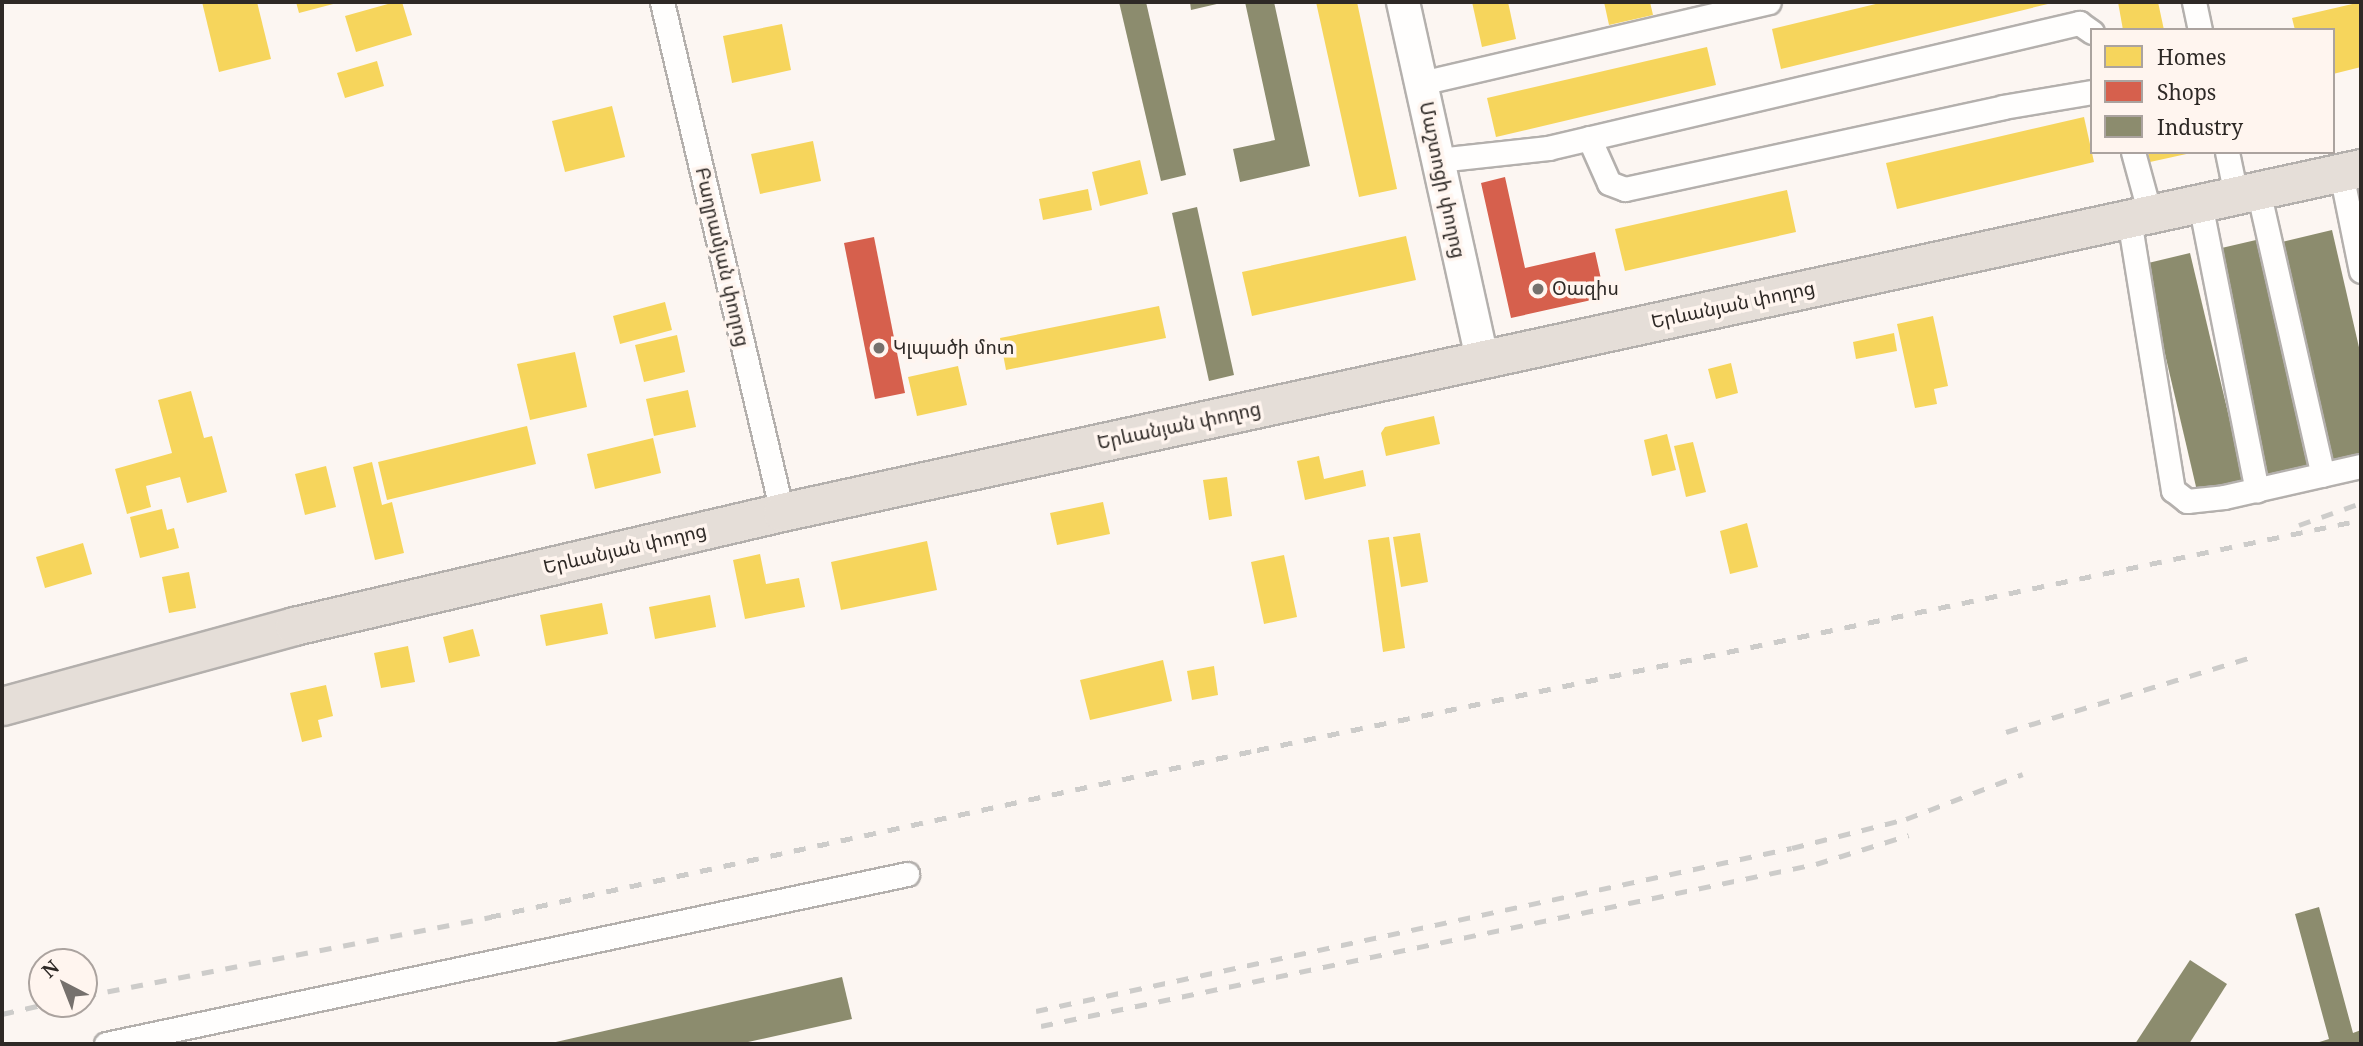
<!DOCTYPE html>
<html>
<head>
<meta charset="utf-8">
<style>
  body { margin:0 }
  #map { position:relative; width:2363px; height:1046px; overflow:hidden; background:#fcf6f2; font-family:"Noto Serif","Noto Sans Armenian",serif }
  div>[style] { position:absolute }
  .homes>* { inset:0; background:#f6d55c }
  .shops>* { inset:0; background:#d6604d }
  .industry>* { inset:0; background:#8c8c6e }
  .roads { filter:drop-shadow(2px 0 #b4b0ad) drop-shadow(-2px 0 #b4b0ad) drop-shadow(0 2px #b4b0ad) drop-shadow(0 -2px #b4b0ad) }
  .minor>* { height:23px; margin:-11.5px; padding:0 11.5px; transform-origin:11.5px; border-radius:11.5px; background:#fffefd }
  .secondary>* { height:32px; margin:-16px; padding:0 16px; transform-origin:16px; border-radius:16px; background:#fffefd }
  .trunk>* { height:37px; margin:-18.5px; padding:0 18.5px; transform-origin:18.5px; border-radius:18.5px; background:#e5ded8 }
  .rail>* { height:5px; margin-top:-2.5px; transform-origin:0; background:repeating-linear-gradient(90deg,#cdccca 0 12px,transparent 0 24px) }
  .dots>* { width:19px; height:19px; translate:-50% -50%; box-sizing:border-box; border:4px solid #fff5ef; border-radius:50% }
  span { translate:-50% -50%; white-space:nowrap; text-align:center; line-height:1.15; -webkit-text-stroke:7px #fff5ef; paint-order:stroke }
  .street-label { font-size:19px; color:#2e2926 }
  .poi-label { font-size:19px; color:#2e2926 }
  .left { translate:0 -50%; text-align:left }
  .frame { position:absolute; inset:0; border:4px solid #2e2926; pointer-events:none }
  .legend { position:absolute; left:2090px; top:28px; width:245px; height:126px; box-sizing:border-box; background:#fff5ef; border:2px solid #aba39f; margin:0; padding:9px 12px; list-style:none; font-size:21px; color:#2e2926 }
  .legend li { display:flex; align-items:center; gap:14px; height:35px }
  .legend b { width:35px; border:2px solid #aba39f }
  .north { position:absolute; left:28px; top:948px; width:70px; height:70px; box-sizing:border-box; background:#fff5ef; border:2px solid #aba39f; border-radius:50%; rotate:318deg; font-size:19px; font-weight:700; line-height:28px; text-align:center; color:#2e2926 }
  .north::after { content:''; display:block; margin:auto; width:24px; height:32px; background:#76716d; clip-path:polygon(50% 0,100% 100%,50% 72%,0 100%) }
</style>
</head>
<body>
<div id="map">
  <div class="homes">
    <i style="clip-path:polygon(202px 2px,257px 2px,271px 59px,219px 72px)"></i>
    <i style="clip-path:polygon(296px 2px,337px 2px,337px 3px,299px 13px)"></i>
    <i style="clip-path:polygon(395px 2px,402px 2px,412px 35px,356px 52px,345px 16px)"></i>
    <i style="clip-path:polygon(1316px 2px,1357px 2px,1397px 189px,1359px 197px)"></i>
    <i style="clip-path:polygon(1472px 2px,1508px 2px,1516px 39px,1482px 47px)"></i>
    <i style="clip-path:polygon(1604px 2px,1650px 2px,1653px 15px,1609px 25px)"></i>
    <i style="clip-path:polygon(1884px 2px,2051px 2px,2052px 3px,1781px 69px,1772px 29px)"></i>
    <i style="clip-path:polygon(2118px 2px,2158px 2px,2164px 30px,2123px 30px)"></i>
    <i style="clip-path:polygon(2361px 2px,2361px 67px,2333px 74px,2333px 30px,2295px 30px,2292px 18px)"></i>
    <i style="clip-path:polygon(782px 24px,791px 70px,732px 83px,723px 36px)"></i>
    <i style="clip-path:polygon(1707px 47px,1716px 85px,1496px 137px,1487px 98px)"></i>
    <i style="clip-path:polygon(377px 61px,384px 86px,345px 98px,337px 73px)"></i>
    <i style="clip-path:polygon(612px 106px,625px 157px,565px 172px,552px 121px)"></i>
    <i style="clip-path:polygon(2084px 117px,2094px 162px,1897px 209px,1886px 163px)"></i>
    <i style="clip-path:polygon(813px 141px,821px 181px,760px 194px,751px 154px)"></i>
    <i style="clip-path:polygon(2148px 152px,2191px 152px,2191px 153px,2150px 162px)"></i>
    <i style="clip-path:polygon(1140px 160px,1148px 194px,1100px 206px,1092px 172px)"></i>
    <i style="clip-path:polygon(1088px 189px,1092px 210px,1043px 220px,1039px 199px)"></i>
    <i style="clip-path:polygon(1787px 190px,1796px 232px,1625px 271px,1615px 229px)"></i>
    <i style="clip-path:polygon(1406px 236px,1416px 280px,1252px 316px,1242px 272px)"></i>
    <i style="clip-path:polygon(665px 302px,672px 330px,620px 344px,613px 316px)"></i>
    <i style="clip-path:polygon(1159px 306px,1166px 338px,1006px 370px,1000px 338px)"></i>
    <i style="clip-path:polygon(1933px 316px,1948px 386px,1934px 389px,1937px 404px,1915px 408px,1897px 324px)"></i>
    <i style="clip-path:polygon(1894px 333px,1897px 351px,1856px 359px,1853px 342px)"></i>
    <i style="clip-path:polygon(677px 335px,685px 372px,644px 382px,635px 345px)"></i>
    <i style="clip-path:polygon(575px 352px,587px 407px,530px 420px,517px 364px)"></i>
    <i style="clip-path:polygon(1731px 363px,1738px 393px,1716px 399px,1708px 369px)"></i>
    <i style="clip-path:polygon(958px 366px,967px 405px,917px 416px,908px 377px)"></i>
    <i style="clip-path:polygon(688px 390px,696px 427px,654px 436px,646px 399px)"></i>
    <i style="clip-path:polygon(191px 391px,204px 438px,212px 436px,227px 492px,187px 503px,180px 477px,146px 486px,151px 507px,127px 514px,115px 469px,172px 453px,158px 400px)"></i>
    <i style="clip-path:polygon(1434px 416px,1440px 444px,1386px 456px,1381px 433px,1385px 427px)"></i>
    <i style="clip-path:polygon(527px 426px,536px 464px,387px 500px,378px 462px)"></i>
    <i style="clip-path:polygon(1667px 434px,1676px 470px,1652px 476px,1644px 440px)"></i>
    <i style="clip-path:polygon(653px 438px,661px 473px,595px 489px,587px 454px)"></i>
    <i style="clip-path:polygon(1693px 442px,1706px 492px,1686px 497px,1674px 446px)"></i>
    <i style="clip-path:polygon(1319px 456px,1324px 479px,1363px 470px,1366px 486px,1305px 500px,1297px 461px)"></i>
    <i style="clip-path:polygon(372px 462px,382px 505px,392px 502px,404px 553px,375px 560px,353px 467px)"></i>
    <i style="clip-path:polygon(326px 466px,336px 507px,305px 515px,295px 474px)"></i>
    <i style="clip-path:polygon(1227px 477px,1232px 516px,1209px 520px,1203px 480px)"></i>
    <i style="clip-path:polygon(1103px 502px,1110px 534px,1057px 545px,1050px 513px)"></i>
    <i style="clip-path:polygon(162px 509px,167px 530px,174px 528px,179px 548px,140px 558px,130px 517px)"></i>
    <i style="clip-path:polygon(1747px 523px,1758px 567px,1730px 574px,1720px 531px)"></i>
    <i style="clip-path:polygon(1420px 533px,1428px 582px,1401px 587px,1393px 537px)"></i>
    <i style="clip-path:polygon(1389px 537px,1405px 648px,1383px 652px,1368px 540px)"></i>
    <i style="clip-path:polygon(927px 541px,937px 590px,841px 610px,831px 562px)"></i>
    <i style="clip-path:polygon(83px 543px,92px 574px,45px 588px,36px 557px)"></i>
    <i style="clip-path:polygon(760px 554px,766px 584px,799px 578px,805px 607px,745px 619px,733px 560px)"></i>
    <i style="clip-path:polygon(1284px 555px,1297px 617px,1264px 624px,1251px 562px)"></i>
    <i style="clip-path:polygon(189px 572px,196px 608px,169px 613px,162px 577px)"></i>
    <i style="clip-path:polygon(710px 595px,716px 627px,655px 639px,649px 607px)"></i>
    <i style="clip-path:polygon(602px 603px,608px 634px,546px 646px,540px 615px)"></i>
    <i style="clip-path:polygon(473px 629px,480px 656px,449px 663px,443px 637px)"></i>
    <i style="clip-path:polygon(408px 646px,415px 682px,381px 688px,374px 653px)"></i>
    <i style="clip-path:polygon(1163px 660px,1172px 701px,1090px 720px,1080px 680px)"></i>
    <i style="clip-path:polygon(1214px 666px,1218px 695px,1192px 700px,1187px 671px)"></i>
    <i style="clip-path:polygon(326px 685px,333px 716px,318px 720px,322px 737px,302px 742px,290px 693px)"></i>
  </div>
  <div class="shops">
    <i style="clip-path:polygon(1505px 177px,1525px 268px,1595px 252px,1605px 297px,1511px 318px,1481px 183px)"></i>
    <i style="clip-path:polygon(874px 237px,905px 393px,875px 399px,844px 243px)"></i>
  </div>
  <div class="industry">
    <i style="clip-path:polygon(1119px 2px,1146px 2px,1186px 175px,1161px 181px)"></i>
    <i style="clip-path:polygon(1190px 2px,1221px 2px,1221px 3px,1191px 10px)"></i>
    <i style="clip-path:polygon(1245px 2px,1274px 2px,1310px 166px,1240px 182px,1233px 149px,1275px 140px)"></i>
    <i style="clip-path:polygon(1197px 207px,1234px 375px,1209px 381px,1172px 213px)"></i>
    <i style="clip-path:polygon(2332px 230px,2361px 356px,2361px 456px,2330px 463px,2278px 243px)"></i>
    <i style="clip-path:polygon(2256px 240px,2310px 467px,2267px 478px,2213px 250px)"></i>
    <i style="clip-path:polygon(2190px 253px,2244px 480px,2197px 491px,2144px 264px)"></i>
    <i style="clip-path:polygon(2319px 907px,2353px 1033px,2361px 1030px,2361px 1044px,2313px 1044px,2329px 1039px,2295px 914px)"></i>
    <i style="clip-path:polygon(2190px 960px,2227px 984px,2189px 1044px,2135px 1044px)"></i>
    <i style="clip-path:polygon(842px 977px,852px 1019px,739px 1044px,547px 1044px)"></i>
  </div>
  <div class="roads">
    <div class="minor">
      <i style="left:662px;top:2px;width:524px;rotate:76.76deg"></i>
      <i style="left:2194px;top:2px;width:29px;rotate:78deg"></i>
      <i style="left:1421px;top:83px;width:357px;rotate:-13.1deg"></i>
      <i style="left:1589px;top:138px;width:49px;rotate:66deg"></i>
      <i style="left:1609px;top:183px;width:17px;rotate:21deg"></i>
      <i style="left:1625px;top:189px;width:387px;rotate:-12.2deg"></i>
      <i style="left:2003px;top:107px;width:90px;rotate:-9.6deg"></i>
      <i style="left:2133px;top:152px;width:64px;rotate:74.7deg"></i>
      <i style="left:2227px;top:152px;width:44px;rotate:78.2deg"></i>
      <i style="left:1438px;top:160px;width:111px;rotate:-6.2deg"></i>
      <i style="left:1548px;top:148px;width:546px;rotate:-13.25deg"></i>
      <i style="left:2079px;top:23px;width:16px;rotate:35deg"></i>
      <i style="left:2341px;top:173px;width:100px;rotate:78.5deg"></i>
      <i style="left:2258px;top:190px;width:292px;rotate:77.2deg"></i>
      <i style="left:2200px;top:203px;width:293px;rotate:78.8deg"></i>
      <i style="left:2129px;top:219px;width:275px;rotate:80.8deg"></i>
      <i style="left:2173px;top:490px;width:18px;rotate:38deg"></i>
      <i style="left:2187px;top:501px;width:37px;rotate:-6deg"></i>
      <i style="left:2224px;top:497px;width:140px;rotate:-12.8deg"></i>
      <i style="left:106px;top:1044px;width:819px;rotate:-11.98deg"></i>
    </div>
    <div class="secondary">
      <i style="left:1403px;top:2px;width:366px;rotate:77.5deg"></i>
    </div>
    <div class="trunk">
      <i style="left:2px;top:706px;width:303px;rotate:-15.3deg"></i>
      <i style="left:294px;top:626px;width:501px;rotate:-13.15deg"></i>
      <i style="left:782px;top:512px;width:1616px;rotate:-12.29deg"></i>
    </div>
  </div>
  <div class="rail">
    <i style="left:2299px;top:525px;width:66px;rotate:-19.5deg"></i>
    <i style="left:2006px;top:732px;width:259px;rotate:-17deg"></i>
    <i style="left:84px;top:996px;width:413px;rotate:-11deg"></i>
    <i style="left:489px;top:917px;width:786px;rotate:-12.27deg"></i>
    <i style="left:1257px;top:750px;width:1128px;rotate:-11.77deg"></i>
    <i style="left:1036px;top:1011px;width:773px;rotate:-12.17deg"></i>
    <i style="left:1792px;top:848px;width:118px;rotate:-14.3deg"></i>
    <i style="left:1906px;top:819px;width:125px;rotate:-21deg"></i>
    <i style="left:2px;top:1014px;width:45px;rotate:-12.8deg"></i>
    <i style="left:1041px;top:1026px;width:792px;rotate:-11.81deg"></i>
    <i style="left:1816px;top:864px;width:97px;rotate:-17.3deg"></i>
  </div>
  <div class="dots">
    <i style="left:1538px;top:289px;background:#76716d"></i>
    <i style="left:879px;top:348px;background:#76716d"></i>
  </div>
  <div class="street-label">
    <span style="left:1442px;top:180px;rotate:78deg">Մաշտոցի փողոց</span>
    <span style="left:722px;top:257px;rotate:77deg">Բաղրամյան փողոց</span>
    <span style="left:1733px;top:305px;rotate:-12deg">Երևանյան փողոց</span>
    <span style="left:1179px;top:426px;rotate:-12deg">Երևանյան փողոց</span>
    <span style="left:625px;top:549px;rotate:-13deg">Երևանյան փողոց</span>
  </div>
  <div class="poi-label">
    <span class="left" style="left:1552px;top:289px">Օազիս</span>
    <span class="left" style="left:893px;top:348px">Կլպածի մոտ</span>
  </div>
  <div class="frame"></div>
  <ul class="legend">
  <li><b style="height:19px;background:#f6d55c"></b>Homes</li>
  <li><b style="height:19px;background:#d6604d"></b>Shops</li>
  <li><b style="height:19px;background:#8c8c6e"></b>Industry</li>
  </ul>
  <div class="north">N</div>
</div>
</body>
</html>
